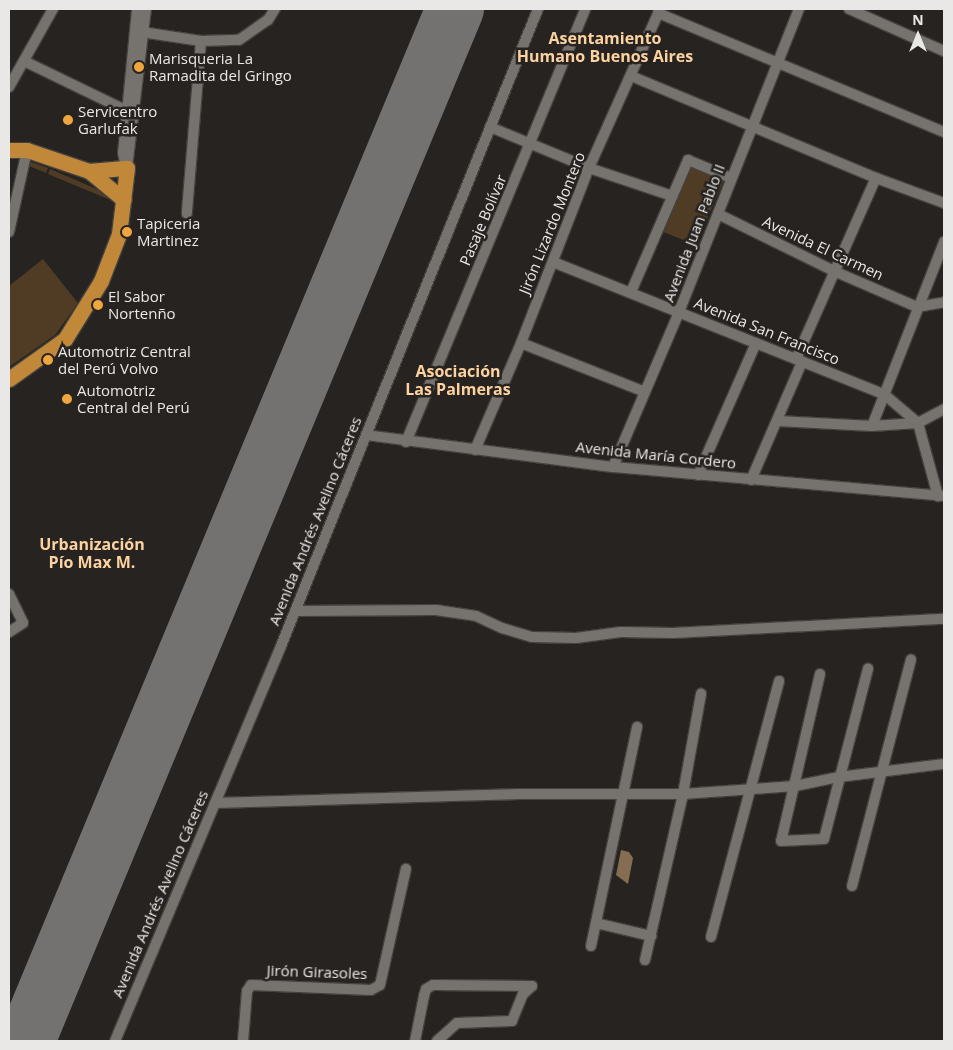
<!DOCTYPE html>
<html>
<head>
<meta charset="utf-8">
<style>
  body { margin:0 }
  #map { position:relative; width:953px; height:1050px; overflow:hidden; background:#262321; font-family:"Open Sans",sans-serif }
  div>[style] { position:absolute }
  .green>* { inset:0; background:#503c25 }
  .water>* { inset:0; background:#856d51 }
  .runway>* { height:58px; margin:-29px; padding:0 29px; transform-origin:29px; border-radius:29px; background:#747270 }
  .roads { filter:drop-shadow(1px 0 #44423f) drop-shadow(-1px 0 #44423f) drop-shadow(0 1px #44423f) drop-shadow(0 -1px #44423f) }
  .minor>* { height:10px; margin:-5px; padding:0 5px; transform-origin:5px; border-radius:5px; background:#76736f }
  .highway>* { height:15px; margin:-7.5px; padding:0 7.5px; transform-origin:7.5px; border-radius:7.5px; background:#c1883a }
  .dots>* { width:14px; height:14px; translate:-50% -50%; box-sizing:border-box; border:2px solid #262321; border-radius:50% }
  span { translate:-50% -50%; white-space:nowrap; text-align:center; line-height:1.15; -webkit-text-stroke:5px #262321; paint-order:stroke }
  .poi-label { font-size:15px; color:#eae8e6 }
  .left { translate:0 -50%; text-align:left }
  .street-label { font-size:15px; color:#eae8e6 }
  .neighbourhood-label { font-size:16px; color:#fcd2a0; font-weight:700 }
  .frame { position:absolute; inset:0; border:10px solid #eae8e6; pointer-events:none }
  .north { position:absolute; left:893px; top:10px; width:50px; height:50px; -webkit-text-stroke:4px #262321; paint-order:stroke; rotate:0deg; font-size:14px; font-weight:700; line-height:20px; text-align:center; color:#eae8e6 }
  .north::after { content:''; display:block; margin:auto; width:18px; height:22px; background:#eae8e6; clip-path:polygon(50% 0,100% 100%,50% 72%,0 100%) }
</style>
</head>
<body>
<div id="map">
  <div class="green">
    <i style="clip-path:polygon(31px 162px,48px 168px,46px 173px,29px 166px)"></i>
    <i style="clip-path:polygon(690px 165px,724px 180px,696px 245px,661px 231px)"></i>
    <i style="clip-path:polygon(50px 169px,106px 193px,113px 197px,108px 199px,48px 174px)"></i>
    <i style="clip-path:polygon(43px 259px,78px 303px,55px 335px,9px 367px,9px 286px)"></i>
  </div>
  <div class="water">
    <i style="clip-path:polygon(621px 850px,629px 852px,633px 858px,628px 884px,616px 875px)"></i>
  </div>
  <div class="runway">
    <i style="left:26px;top:1041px;width:1118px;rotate:-67.43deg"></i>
  </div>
  <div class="roads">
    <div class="minor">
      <i style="left:849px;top:9px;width:104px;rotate:23.9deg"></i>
      <i style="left:658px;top:13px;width:310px;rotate:22.6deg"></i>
      <i style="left:135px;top:31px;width:67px;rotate:8.6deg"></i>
      <i style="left:201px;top:41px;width:173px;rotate:94.7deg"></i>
      <i style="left:201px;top:41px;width:38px;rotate:-2deg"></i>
      <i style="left:239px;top:40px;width:35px;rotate:-35deg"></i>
      <i style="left:268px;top:20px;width:13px;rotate:-58deg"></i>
      <i style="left:24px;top:61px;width:114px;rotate:25.9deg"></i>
      <i style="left:631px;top:76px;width:265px;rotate:22.6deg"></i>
      <i style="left:876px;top:178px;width:72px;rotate:20.2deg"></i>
      <i style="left:9px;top:87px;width:90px;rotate:-60.6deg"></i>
      <i style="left:490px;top:127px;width:107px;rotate:22.5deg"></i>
      <i style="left:589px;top:168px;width:88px;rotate:18.6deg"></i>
      <i style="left:126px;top:167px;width:14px;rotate:-102deg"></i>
      <i style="left:123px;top:153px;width:145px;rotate:-84.4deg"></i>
      <i style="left:127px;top:168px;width:160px;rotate:-83.2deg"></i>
      <i style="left:718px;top:214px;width:131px;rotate:26.2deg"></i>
      <i style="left:836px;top:272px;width:88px;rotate:23.4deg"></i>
      <i style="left:917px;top:307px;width:27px;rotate:-10deg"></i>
      <i style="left:9px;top:232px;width:84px;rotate:-77.6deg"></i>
      <i style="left:553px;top:262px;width:358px;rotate:21.8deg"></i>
      <i style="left:885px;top:395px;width:43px;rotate:40.3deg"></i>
      <i style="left:918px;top:423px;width:76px;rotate:74.7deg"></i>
      <i style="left:631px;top:292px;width:144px;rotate:-66.6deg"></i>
      <i style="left:688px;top:160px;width:47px;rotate:22.7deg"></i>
      <i style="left:521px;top:343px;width:133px;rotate:21.6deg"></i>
      <i style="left:796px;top:359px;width:198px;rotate:-66.2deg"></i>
      <i style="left:778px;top:421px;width:94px;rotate:3deg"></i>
      <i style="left:872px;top:426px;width:46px;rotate:-3.7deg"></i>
      <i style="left:918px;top:423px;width:30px;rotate:-28deg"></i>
      <i style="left:872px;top:426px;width:198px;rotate:-68.6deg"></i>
      <i style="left:366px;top:435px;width:249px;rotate:7.4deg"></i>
      <i style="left:613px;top:467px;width:332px;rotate:5deg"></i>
      <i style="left:406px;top:442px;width:469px;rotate:-67.5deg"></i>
      <i style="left:475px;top:450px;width:116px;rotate:-66.7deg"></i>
      <i style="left:521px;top:343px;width:188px;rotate:-68.8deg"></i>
      <i style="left:589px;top:168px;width:174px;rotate:-65.9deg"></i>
      <i style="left:613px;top:467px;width:168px;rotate:-66.9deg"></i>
      <i style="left:679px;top:312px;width:326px;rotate:-68.4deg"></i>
      <i style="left:698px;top:475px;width:144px;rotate:-66.3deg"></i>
      <i style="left:751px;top:480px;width:129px;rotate:-66.6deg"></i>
      <i style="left:9px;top:594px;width:32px;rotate:64deg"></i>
      <i style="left:23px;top:623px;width:17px;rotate:147deg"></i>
      <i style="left:295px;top:611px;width:141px;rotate:-0.4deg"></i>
      <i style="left:436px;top:610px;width:40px;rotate:8.5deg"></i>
      <i style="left:476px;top:616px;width:29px;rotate:25deg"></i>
      <i style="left:502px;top:628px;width:31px;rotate:17deg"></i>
      <i style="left:532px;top:637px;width:44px;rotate:1.3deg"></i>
      <i style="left:576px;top:638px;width:45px;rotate:-7.6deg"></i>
      <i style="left:621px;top:632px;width:52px;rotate:1.1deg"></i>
      <i style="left:673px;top:633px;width:271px;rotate:-3deg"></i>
      <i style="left:820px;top:674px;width:171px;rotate:103.1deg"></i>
      <i style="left:781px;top:841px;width:43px;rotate:-2.7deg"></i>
      <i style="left:824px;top:839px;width:176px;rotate:-75.5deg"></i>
      <i style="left:215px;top:803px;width:305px;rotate:-1.7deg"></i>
      <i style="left:520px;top:794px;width:163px"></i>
      <i style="left:683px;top:794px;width:112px;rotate:-4.1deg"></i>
      <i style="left:795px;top:786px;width:45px;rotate:-11.6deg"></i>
      <i style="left:839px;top:777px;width:106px;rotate:-7.1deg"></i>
      <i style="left:852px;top:886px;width:234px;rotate:-75.4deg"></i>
      <i style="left:596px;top:923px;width:57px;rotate:13.3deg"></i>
      <i style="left:711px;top:937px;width:265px;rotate:-75.1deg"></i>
      <i style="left:591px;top:946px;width:224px;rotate:-78.1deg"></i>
      <i style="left:645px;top:960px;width:170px;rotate:-77.1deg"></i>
      <i style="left:683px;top:794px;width:102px;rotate:-79.8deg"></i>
      <i style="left:115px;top:1041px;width:428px;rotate:-67.2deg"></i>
      <i style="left:281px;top:646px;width:687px;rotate:-68.03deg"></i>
      <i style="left:243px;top:1041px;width:50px;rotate:-85.4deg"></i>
      <i style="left:247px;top:991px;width:7px;rotate:-56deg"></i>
      <i style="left:251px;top:985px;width:120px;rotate:2.4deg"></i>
      <i style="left:371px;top:990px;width:10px;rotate:-29deg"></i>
      <i style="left:380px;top:985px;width:119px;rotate:-77.4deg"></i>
      <i style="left:415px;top:1041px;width:46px;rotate:-78.7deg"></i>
      <i style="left:424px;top:996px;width:7px;rotate:-74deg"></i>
      <i style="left:426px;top:989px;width:8px;rotate:-30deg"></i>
      <i style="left:433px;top:985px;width:99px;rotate:0.6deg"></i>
      <i style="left:437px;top:1041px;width:27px;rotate:-42deg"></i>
      <i style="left:457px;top:1023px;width:55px;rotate:-2.1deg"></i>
      <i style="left:512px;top:1021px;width:29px;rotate:-68deg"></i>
      <i style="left:523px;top:994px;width:12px;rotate:-42deg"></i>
    </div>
    <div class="highway">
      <i style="left:9px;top:150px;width:18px"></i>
      <i style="left:27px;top:150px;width:65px;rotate:18.7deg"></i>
      <i style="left:89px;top:171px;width:38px;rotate:-5deg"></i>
      <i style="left:127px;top:168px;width:66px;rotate:96.9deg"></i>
      <i style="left:119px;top:234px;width:50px;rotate:111deg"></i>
      <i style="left:101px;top:281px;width:68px;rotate:121.8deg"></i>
      <i style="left:65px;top:339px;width:69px;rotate:144.5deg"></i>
      <i style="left:89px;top:171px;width:45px;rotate:39.6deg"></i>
    </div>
  </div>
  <div class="dots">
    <i style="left:139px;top:67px;background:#f0a63f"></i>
    <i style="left:68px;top:120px;background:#f0a63f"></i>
    <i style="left:127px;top:232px;background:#f0a63f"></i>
    <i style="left:98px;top:305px;background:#f0a63f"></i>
    <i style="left:48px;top:360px;background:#f0a63f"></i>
    <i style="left:67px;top:399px;background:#f0a63f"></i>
  </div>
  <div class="poi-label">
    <span class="left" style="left:149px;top:67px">Marisqueria La<br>Ramadita del Gringo</span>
    <span class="left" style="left:78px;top:120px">Servicentro<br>Garlufak</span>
    <span class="left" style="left:137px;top:232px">Tapiceria<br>Martinez</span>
    <span class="left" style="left:108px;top:305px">El Sabor<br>Nortenño</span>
    <span class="left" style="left:58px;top:360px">Automotriz Central<br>del Perú Volvo</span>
    <span class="left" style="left:77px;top:399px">Automotriz<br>Central del Perú</span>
  </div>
  <div class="street-label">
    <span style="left:483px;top:220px;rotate:-67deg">Pasaje Bolívar</span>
    <span style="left:552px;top:223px;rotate:-68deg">Jirón Lizardo Montero</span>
    <span style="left:694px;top:233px;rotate:-69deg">Avenida Juan Pablo II</span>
    <span style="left:823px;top:248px;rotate:25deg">Avenida El Carmen</span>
    <span style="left:767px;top:331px;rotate:22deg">Avenida San Francisco</span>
    <span style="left:656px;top:455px;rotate:6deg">Avenida María Cordero</span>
    <span style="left:315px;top:521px;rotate:-68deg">Avenida Andrés Avelino Cáceres</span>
    <span style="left:160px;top:894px;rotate:-67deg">Avenida Andrés Avelino Cáceres</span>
    <span style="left:317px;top:972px;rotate:2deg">Jirón Girasoles</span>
  </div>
  <div class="neighbourhood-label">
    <span style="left:605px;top:47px">Asentamiento<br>Humano Buenos Aires</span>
    <span style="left:458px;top:380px">Asociación<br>Las Palmeras</span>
    <span style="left:92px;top:553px">Urbanización<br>Pío Max M.</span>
  </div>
  <div class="frame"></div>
  <div class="north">N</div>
</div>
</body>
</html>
